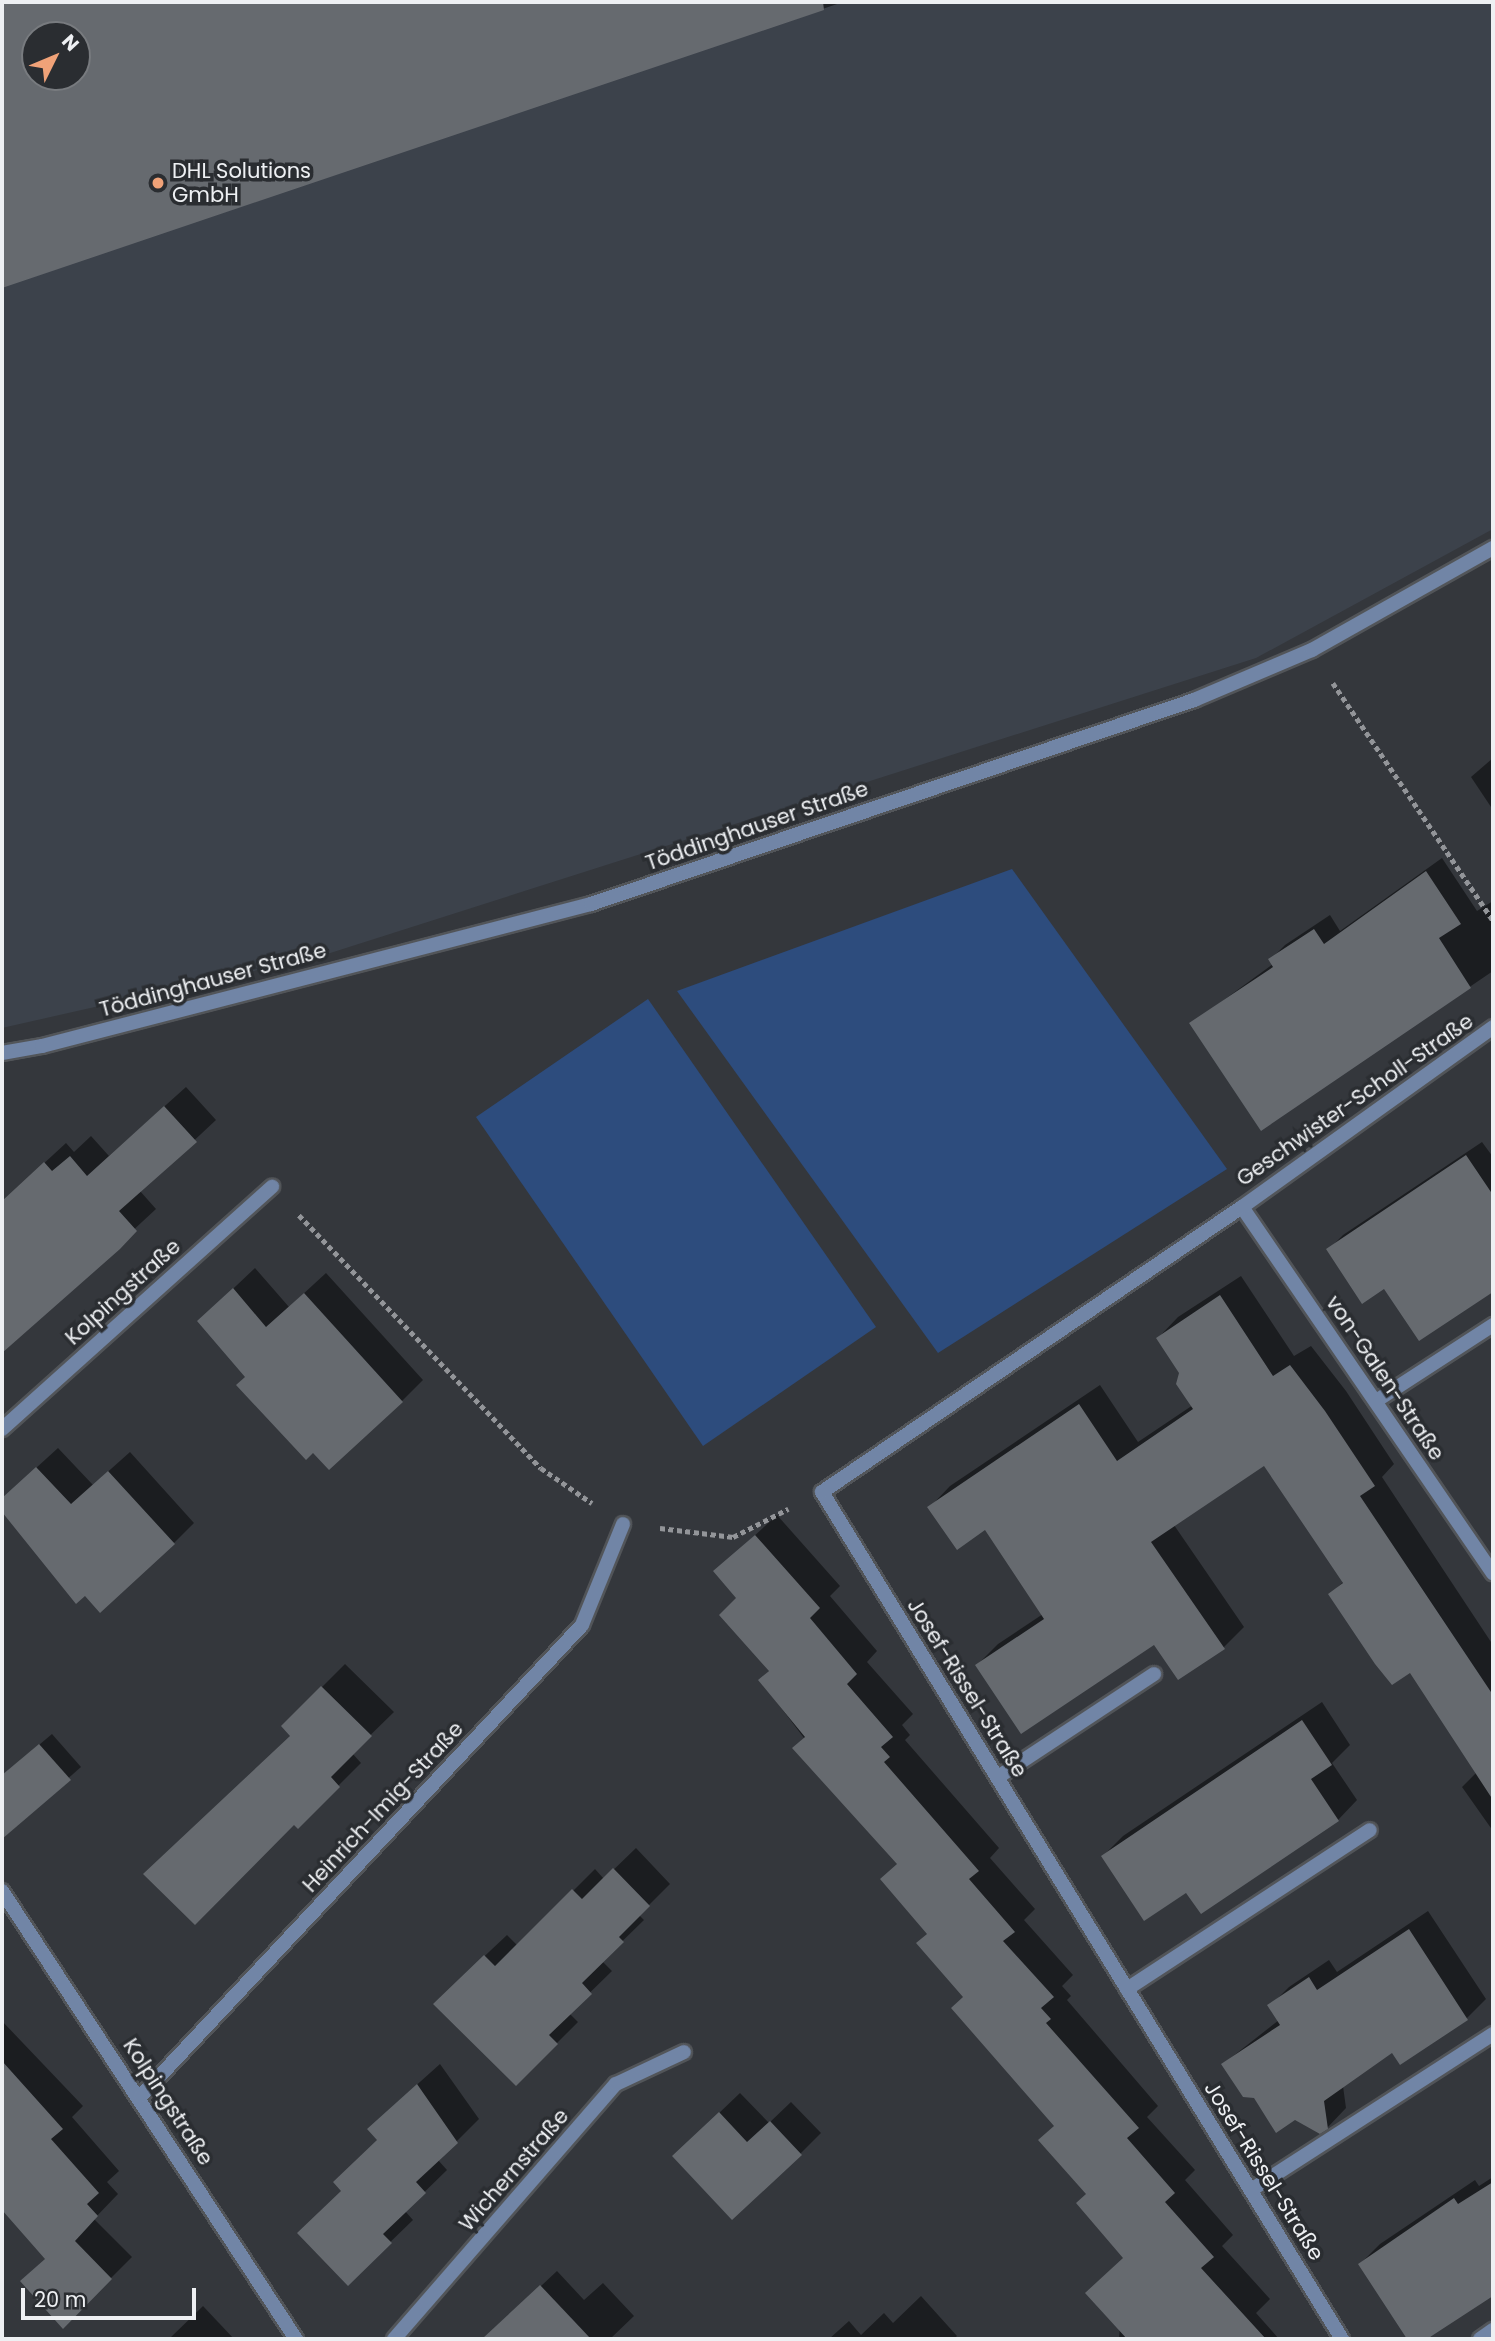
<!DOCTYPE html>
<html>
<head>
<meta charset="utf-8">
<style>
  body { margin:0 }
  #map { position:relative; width:1495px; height:2341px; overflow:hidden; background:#34373c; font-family:Poppins,sans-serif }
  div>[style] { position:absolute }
  .built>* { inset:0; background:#3c424b }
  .green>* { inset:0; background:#2d4c7d }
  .shadow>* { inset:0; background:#0007 }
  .building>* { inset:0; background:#666a6f }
  .path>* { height:4.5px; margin-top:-2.25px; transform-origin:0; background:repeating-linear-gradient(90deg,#939599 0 5px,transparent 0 8.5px) }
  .roads { filter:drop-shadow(2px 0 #525559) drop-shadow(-2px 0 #525559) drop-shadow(0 2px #525559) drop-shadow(0 -2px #525559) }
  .service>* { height:14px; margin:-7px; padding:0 7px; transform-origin:7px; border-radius:7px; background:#7185a6 }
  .minor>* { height:14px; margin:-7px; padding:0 7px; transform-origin:7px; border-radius:7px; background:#7185a6 }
  .dots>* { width:19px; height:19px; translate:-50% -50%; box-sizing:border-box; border:4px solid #2a2d31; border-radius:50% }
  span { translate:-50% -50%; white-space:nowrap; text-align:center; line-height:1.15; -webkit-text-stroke:7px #2a2d31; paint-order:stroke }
  .poi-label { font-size:21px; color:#eef0f3 }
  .left { translate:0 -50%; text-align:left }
  .street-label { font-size:21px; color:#eef0f3 }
  .frame { position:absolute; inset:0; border:4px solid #eef0f3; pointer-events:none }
  .north { position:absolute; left:21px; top:21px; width:70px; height:70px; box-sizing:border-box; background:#2a2d31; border:2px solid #787b7f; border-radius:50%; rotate:47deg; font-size:19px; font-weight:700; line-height:28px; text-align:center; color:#eef0f3 }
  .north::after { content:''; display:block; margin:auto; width:24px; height:32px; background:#f0a278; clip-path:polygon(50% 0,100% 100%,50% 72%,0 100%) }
  .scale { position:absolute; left:21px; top:2288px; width:175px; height:32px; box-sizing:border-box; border:4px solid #eef0f3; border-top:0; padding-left:9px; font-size:21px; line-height:24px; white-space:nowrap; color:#eef0f3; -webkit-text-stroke:5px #2a2d31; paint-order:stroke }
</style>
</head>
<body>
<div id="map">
  <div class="built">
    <i style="clip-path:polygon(evenodd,2px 2px,1493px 2px,1493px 529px,1256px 658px,324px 955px,2px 1028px,2px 2px,35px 35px,77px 35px,77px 77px,35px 77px,35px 35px)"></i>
  </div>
  <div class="green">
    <i style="clip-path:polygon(1012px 869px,1227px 1169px,938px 1353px,677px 991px)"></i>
    <i style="clip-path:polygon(648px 999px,876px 1327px,703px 1446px,476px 1117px)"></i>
  </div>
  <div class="shadow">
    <i style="clip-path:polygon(evenodd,2px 2px,843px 2px,2px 287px,2px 2px,35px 35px,77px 35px,77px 77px,35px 77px,35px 35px)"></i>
    <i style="clip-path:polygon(1493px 758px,1493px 810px,1471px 777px)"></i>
    <i style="clip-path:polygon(1442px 858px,1477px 911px,1493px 901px,1493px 971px,1261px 1129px,1191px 1024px,1273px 964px,1270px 960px,1285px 945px,1330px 915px,1340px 931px)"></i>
    <i style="clip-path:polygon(186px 1087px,216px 1120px,140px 1191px,156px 1209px,2px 1352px,2px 1218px,14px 1207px,28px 1178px,66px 1143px,74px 1152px,91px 1136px,109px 1156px)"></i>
    <i style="clip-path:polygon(1482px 1142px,1493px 1157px,1493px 1290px,1420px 1339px,1385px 1287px,1328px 1250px,1343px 1235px)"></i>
    <i style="clip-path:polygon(255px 1268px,289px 1307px,326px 1273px,423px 1380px,402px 1401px,247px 1376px,199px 1321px)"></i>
    <i style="clip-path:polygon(1241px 1276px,1294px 1356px,1311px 1346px,1346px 1391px,1394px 1464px,1382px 1477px,1493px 1645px,1493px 1831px,1462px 1787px,1477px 1772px,1411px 1670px,1331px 1594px,1344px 1581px,1264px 1463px,1174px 1525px,1244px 1627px,1223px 1648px,1155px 1642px,977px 1665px,998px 1644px,1043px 1614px,986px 1528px,930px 1507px,950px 1486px,1100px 1385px,1138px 1442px,1193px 1405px,1181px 1372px,1158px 1338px,1178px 1317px)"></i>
    <i style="clip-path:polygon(58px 1448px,93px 1485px,130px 1452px,194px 1523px,174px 1543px,76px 1601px,2px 1511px,2px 1499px)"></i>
    <i style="clip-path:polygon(777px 1515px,840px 1586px,830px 1596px,877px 1651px,867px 1662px,913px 1714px,902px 1725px,910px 1735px,905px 1740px,999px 1848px,990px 1858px,1035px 1909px,1024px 1920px,1073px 1975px,1062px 1986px,1071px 1996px,1067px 2000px,1158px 2106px,1147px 2117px,1195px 2170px,1185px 2180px,1233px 2235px,1222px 2246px,1270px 2299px,1256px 2313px,1279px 2339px,1119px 2339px,1125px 2258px,1056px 2125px,965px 1997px,928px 1933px,899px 1863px,760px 1680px,770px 1670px,738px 1598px,716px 1571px)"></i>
    <i style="clip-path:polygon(345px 1664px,394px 1712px,352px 1753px,361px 1763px,298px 1826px,292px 1735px,283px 1726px)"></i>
    <i style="clip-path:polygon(1322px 1702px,1350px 1745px,1332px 1763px,1357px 1800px,1338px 1820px,1187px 1890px,1103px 1856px,1123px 1836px)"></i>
    <i style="clip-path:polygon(52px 1734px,81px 1767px,14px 1826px,2px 1813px,2px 1776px)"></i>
    <i style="clip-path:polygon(636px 1848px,670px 1884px,639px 1915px,644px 1920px,602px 1961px,612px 1971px,569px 2013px,578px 2022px,516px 2084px,456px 1983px,507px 1935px,518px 1946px,595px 1869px,604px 1879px)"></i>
    <i style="clip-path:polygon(1428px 1911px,1486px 1999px,1467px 2018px,1401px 2062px,1393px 2051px,1343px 2086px,1346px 2108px,1327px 2128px,1255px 2096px,1223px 2064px,1279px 2020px,1270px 2006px,1289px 1987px,1329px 1960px,1337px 1972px)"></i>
    <i style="clip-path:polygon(2px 2021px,83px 2106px,72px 2117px,119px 2171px,107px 2182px,118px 2194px,94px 2219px,132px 2257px,75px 2314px,46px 2258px,2px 2208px,10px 2193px,2px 2184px)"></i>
    <i style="clip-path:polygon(440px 2064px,479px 2119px,438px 2160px,447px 2170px,405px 2211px,413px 2220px,348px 2283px,343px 2190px,379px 2140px,392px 2107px)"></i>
    <i style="clip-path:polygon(740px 2093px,769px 2123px,791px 2102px,821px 2133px,800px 2154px,695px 2136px)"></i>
    <i style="clip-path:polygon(1493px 2177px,1493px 2293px,1424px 2339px,1416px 2339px,1360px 2264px,1380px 2244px,1475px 2180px,1479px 2186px)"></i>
    <i style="clip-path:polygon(557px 2271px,584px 2300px,603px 2283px,634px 2316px,610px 2339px,503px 2339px,494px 2330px)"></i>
    <i style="clip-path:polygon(921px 2296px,957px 2336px,954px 2339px,829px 2339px,849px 2321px,861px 2335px,884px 2313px,893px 2323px)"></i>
    <i style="clip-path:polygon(203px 2306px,234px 2339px,169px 2339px)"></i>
  </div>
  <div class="building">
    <i style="clip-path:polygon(evenodd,2px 2px,823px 2px,824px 10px,2px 288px,2px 2px,35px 35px,77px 35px,77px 77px,35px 77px,35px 35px)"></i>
    <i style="clip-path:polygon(1426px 871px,1461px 924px,1439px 938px,1471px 988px,1261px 1131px,1189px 1023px,1273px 967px,1268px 959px,1314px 929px,1324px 944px)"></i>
    <i style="clip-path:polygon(164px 1106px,197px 1142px,119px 1211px,137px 1231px,120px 1249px,2px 1353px,2px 1201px,44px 1162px,52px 1171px,70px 1156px,87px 1176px)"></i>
    <i style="clip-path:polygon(1466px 1155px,1493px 1195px,1493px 1292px,1419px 1341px,1384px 1289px,1362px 1304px,1326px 1249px)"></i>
    <i style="clip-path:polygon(233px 1288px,266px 1327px,304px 1293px,403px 1402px,329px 1470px,313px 1453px,306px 1460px,236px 1385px,245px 1377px,197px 1321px)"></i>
    <i style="clip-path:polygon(1220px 1295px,1273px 1376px,1290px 1365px,1325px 1411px,1375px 1486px,1360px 1496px,1493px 1695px,1493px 1800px,1410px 1673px,1392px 1685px,1375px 1664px,1328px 1594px,1343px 1583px,1264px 1466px,1151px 1542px,1225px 1649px,1178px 1680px,1154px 1645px,1021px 1734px,975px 1665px,1044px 1619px,985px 1530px,957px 1550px,927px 1507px,1079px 1404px,1117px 1461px,1193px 1409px,1176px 1384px,1179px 1373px,1156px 1338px)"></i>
    <i style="clip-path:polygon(36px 1467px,71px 1504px,108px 1471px,175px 1544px,100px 1613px,85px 1596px,76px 1604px,2px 1512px,2px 1498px)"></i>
    <i style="clip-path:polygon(755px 1535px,820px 1608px,810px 1618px,857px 1674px,847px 1684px,893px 1737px,881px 1747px,890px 1757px,884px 1762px,979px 1871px,969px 1879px,1015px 1932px,1003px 1941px,1054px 1997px,1041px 2008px,1051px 2019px,1046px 2023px,1139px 2128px,1127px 2138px,1175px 2193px,1165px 2202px,1214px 2257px,1201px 2268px,1266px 2339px,1127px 2339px,1085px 2293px,1123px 2258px,1076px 2203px,1086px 2194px,1038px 2140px,1054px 2126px,951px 2008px,963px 1997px,916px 1943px,927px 1934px,880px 1879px,897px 1864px,792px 1748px,805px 1737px,758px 1680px,769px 1671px,719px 1615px,736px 1598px,713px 1571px)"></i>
    <i style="clip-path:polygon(321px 1686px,372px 1736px,331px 1777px,340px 1787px,298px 1829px,294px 1825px,195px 1925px,143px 1874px,290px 1736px,281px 1726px)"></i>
    <i style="clip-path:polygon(1302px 1720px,1332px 1765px,1311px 1779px,1339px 1821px,1201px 1914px,1186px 1893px,1144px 1921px,1101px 1856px)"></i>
    <i style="clip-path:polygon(39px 1744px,71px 1780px,2px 1839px,2px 1775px)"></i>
    <i style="clip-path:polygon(613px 1868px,650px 1906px,619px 1937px,624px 1942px,582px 1983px,592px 1994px,549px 2035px,558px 2044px,516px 2086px,433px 2004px,484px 1955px,495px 1966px,572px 1889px,582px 1899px)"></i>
    <i style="clip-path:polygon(1409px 1929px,1468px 2020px,1400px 2065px,1392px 2053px,1324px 2101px,1328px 2129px,1320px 2134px,1295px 2120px,1276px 2133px,1254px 2098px,1243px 2097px,1221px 2064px,1280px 2025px,1267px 2005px,1309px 1977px,1317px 1990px)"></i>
    <i style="clip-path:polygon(2px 2061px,63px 2129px,51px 2139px,99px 2193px,87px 2204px,98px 2216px,75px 2241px,112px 2279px,63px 2329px,20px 2281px,45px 2259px,2px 2210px)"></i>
    <i style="clip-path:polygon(417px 2084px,458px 2143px,416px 2182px,426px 2193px,383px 2234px,392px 2243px,348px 2286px,297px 2233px,341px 2191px,333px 2182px,377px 2140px,367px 2129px)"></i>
    <i style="clip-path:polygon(719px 2112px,747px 2142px,770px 2121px,802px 2155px,732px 2220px,672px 2156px)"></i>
    <i style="clip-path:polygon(1493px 2182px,1493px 2296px,1427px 2339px,1407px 2339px,1358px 2264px,1454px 2198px,1458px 2204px)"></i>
    <i style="clip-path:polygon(540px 2285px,591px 2339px,482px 2339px)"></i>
  </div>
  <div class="path">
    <i style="left:1333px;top:683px;width:286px;rotate:56deg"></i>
    <i style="left:299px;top:1215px;width:350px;rotate:46.3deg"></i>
    <i style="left:541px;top:1468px;width:62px;rotate:34.5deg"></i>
    <i style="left:660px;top:1528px;width:74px;rotate:7deg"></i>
    <i style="left:733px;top:1537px;width:62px;rotate:-27deg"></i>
  </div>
  <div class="roads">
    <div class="service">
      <i style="left:1376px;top:1401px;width:140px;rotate:-33deg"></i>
      <i style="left:998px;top:1777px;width:187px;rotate:-33.4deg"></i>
      <i style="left:1127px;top:1989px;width:290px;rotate:-33.2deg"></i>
      <i style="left:1251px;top:2190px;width:288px;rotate:-32.8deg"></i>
      <i style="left:1480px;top:2339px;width:16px;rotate:-35deg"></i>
    </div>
    <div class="minor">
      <i style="left:2px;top:1053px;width:41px;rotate:-9.9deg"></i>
      <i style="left:42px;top:1046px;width:567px;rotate:-14.5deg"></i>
      <i style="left:591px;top:904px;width:637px;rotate:-18.69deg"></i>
      <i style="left:1194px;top:700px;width:128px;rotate:-23deg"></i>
      <i style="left:1312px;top:650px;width:208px;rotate:-29.4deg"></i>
      <i style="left:1242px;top:1207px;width:444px;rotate:55.6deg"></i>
      <i style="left:2px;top:1429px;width:363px;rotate:-41.9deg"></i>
      <i style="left:2px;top:1891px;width:536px;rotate:56.73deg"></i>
      <i style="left:141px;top:2096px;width:645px;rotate:-46.88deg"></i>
      <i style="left:582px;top:1625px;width:109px;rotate:-67.9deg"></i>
      <i style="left:394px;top:2339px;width:338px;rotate:-49deg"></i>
      <i style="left:616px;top:2084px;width:75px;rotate:-25.2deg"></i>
      <i style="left:1342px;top:2339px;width:994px;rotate:-121.55deg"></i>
      <i style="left:822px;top:1492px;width:508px;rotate:-34.16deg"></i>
      <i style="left:1242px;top:1207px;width:309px;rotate:-35.6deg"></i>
    </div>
  </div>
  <div class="dots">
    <i style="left:158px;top:183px;background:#f0a278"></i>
  </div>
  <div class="poi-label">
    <span class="left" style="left:172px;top:183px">DHL Solutions<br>GmbH</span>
  </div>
  <div class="street-label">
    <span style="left:757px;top:826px;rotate:-19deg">Töddinghauser Straße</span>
    <span style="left:213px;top:980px;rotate:-15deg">Töddinghauser Straße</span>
    <span style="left:1355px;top:1100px;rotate:-35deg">Geschwister-Scholl-Straße</span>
    <span style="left:123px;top:1292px;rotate:-42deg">Kolpingstraße</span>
    <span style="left:1385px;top:1378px;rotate:56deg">von-Galen-Straße</span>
    <span style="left:967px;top:1688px;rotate:58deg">Josef-Rissel-Straße</span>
    <span style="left:383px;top:1807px;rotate:-47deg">Heinrich-Imig-Straße</span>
    <span style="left:168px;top:2102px;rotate:57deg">Kolpingstraße</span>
    <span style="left:514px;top:2170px;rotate:-49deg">Wichernstraße</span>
    <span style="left:1264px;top:2171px;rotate:58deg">Josef-Rissel-Straße</span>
  </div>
  <div class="frame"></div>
  <div class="north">N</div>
  <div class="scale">20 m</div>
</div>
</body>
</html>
